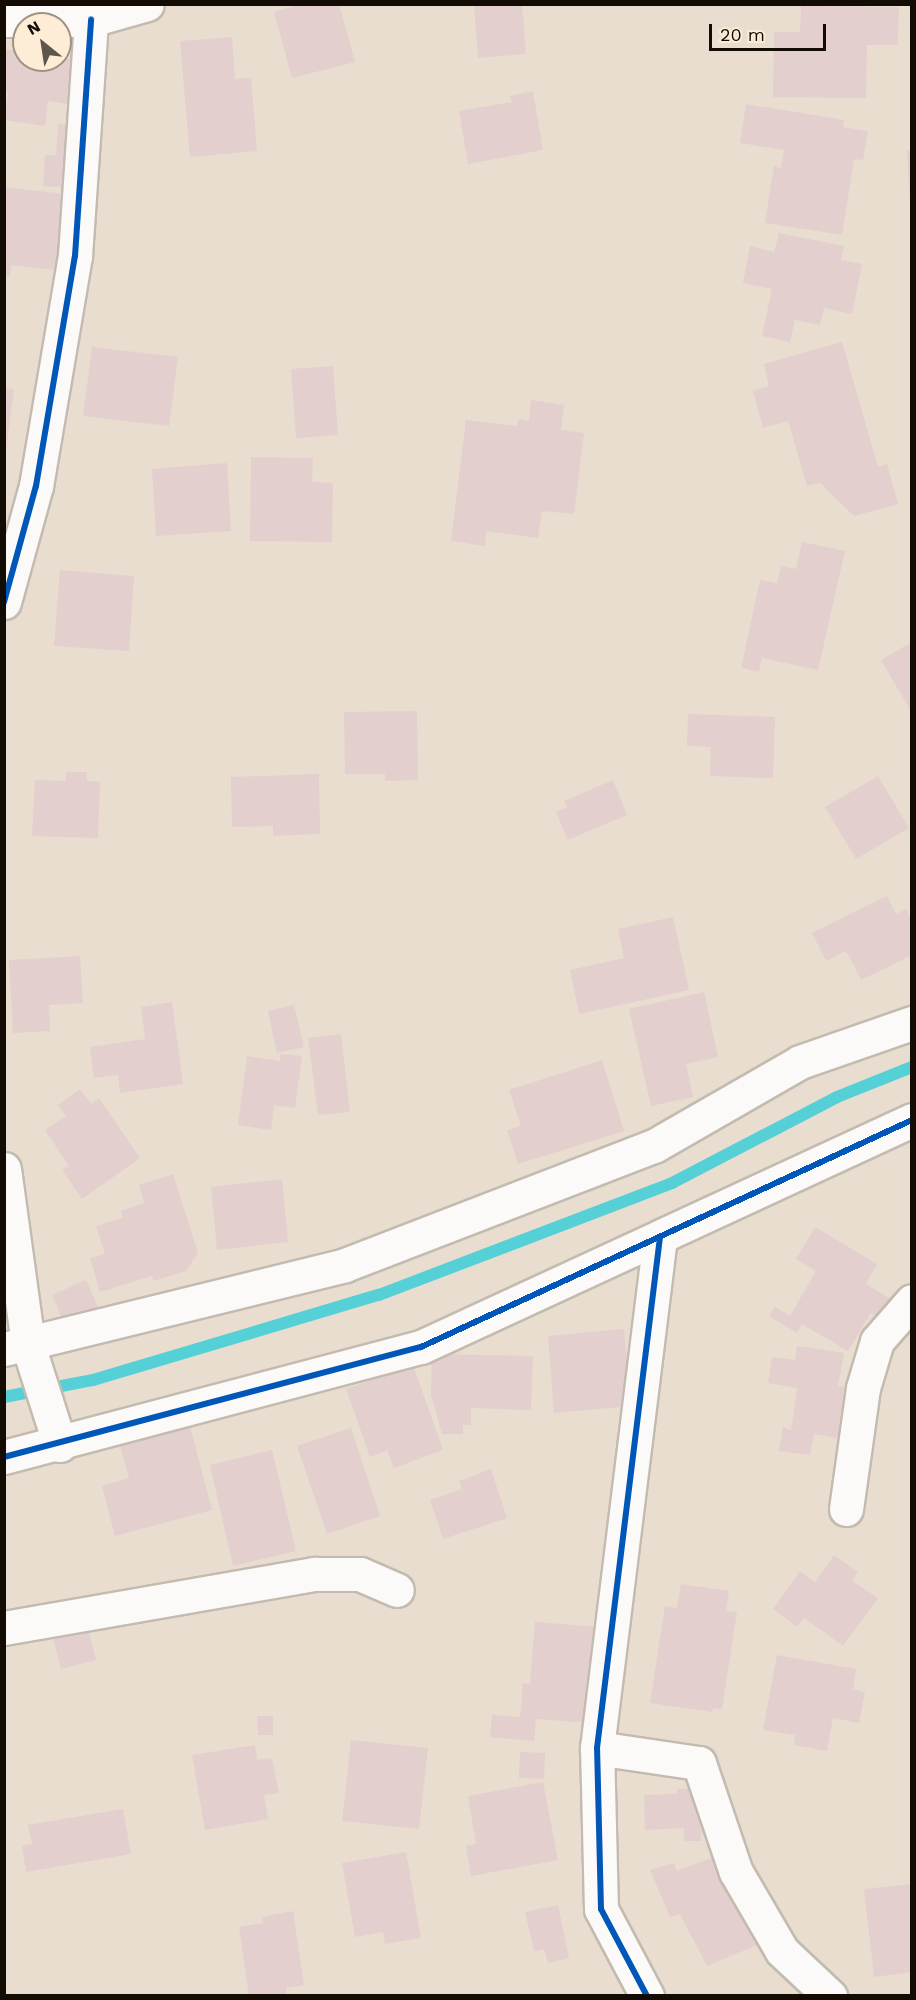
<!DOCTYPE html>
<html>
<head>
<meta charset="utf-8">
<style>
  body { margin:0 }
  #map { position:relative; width:916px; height:2000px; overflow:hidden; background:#e8ddce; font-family:"Work Sans",sans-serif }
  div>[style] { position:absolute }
  .stream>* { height:12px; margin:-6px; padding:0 6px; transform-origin:6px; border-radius:6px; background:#54d0d6 }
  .building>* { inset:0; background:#e4cfcf }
  .roads { filter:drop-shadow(2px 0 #c3bbb0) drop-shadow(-2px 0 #c3bbb0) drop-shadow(0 2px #c3bbb0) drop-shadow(0 -2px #c3bbb0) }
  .street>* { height:33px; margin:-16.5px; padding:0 16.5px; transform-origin:16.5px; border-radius:16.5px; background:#fcfaf8 }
  .cycleway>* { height:6px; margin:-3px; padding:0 3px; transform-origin:3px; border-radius:3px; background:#0057b8 }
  span { translate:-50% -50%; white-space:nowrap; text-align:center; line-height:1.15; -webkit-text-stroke:5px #fdedd7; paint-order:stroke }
  .frame { position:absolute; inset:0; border:6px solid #130c04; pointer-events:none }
  .north { position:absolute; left:12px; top:12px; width:60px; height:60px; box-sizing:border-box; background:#fdedd7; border:2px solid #9f9383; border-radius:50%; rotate:330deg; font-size:16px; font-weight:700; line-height:24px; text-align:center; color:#130c04 }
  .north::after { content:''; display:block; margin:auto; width:21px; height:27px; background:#5e554b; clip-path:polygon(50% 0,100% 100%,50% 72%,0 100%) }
  .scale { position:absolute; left:709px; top:24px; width:117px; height:27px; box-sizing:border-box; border:3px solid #130c04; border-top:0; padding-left:8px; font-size:18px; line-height:21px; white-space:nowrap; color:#130c04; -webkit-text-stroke:4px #fdedd7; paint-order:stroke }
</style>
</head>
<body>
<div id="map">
  <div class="stream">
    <i style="left:4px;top:1397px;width:91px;rotate:-10.8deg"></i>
    <i style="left:93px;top:1380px;width:298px;rotate:-16.6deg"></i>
    <i style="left:379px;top:1295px;width:314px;rotate:-20.9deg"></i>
    <i style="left:672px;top:1183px;width:186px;rotate:-27.5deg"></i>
    <i style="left:837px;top:1097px;width:81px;rotate:-21.8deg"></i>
  </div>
  <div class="building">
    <i style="clip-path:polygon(301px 4px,339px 4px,355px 62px,292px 78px,274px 12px)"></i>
    <i style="clip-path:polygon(474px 4px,522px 4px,526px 54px,478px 58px)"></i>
    <i style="clip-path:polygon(801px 6px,899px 7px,898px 45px,867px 45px,866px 98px,773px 97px,774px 32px,800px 32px)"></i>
    <i style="clip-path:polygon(232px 37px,235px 79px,251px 78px,257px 151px,190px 157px,180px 41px)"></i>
    <i style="clip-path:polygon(4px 49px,24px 52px,24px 60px,75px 59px,68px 104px,48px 101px,45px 126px,4px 120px,8px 92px,4px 91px)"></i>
    <i style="clip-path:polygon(533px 91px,543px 150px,468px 164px,459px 111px,512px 102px,510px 96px)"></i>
    <i style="clip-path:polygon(746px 104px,844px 120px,843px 127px,868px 131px,863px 160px,854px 159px,842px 235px,765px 223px,774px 165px,781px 169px,784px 150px,740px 143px)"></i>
    <i style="clip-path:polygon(58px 124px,76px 126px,71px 188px,43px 186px,45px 155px,56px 155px)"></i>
    <i style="clip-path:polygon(912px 150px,912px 201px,910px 201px,907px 151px)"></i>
    <i style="clip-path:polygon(4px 187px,64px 194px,55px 270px,11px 265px,10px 277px,4px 276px)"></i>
    <i style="clip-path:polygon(779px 233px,844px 246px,841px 260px,862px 264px,852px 314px,824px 308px,820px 325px,795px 320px,790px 342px,762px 336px,772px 289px,743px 283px,750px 246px,774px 252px)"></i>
    <i style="clip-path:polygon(842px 342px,878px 467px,887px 464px,898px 504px,854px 516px,820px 483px,807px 486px,788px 421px,763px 428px,753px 391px,769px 386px,764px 364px)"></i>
    <i style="clip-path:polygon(92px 347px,178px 357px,169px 426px,83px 416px)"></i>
    <i style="clip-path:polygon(333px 366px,338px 435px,296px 438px,291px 369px)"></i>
    <i style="clip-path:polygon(4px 388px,14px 390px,6px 449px,4px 449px)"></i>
    <i style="clip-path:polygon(531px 400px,564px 405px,561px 430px,584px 433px,574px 514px,542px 511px,538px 538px,486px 531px,485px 546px,451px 541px,466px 420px,517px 426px,518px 419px,529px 421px)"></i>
    <i style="clip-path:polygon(251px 457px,313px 458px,312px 482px,333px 483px,332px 542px,250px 541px)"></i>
    <i style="clip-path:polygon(227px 463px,231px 531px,156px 536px,152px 469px)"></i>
    <i style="clip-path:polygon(802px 542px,845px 551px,818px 670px,762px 658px,759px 672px,741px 668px,760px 580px,777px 583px,781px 566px,796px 569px)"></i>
    <i style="clip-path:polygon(60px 570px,134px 576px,129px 651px,54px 646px)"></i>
    <i style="clip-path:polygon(912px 642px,912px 713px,881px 660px)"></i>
    <i style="clip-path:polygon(417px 711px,418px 780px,385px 781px,385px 774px,345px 774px,344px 712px)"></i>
    <i style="clip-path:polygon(688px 714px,775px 717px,773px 778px,710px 776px,711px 747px,687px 746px)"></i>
    <i style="clip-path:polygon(66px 772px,87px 772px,87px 781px,100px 782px,98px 838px,32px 836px,35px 780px,66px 781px)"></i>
    <i style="clip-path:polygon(319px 774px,320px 834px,273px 836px,273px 826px,232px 827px,231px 777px)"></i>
    <i style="clip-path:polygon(878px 776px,909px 828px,856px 859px,825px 807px)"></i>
    <i style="clip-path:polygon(613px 780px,627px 815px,568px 840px,556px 812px,567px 807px,564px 801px)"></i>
    <i style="clip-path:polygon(887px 896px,896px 914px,906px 909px,912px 921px,912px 955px,861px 980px,846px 951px,826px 961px,812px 933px)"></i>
    <i style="clip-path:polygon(673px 917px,689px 990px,579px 1014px,570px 970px,624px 958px,618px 929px)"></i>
    <i style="clip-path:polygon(80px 956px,83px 1003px,49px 1005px,50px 1031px,13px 1033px,9px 960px)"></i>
    <i style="clip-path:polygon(704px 992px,718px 1057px,686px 1064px,693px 1097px,651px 1106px,629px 1009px)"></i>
    <i style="clip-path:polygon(172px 1002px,183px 1084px,120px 1093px,118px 1075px,94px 1078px,90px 1047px,145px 1039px,141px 1007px)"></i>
    <i style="clip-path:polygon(294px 1005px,304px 1047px,277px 1053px,268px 1011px)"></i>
    <i style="clip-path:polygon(341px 1034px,350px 1112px,318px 1115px,308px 1038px)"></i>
    <i style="clip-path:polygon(280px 1054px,302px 1056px,295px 1108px,274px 1105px,271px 1130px,238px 1125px,247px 1056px,280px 1061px)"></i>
    <i style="clip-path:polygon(602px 1060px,624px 1131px,518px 1164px,507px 1130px,521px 1126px,509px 1090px)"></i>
    <i style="clip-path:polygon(80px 1089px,91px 1104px,99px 1098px,140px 1158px,82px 1199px,62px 1170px,69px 1166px,45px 1130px,66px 1116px,58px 1105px)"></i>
    <i style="clip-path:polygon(173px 1174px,198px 1253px,186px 1271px,153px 1281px,152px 1276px,100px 1292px,90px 1258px,105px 1254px,96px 1226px,123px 1218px,121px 1211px,144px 1203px,139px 1185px)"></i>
    <i style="clip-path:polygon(282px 1179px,288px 1242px,217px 1250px,211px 1187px)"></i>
    <i style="clip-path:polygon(815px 1227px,877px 1264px,866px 1284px,891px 1299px,880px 1318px,871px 1313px,848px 1351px,802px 1324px,797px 1333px,769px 1316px,775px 1307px,790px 1316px,816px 1271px,796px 1259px)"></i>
    <i style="clip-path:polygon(86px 1280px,98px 1307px,63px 1321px,52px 1295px)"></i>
    <i style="clip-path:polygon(624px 1329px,631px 1406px,554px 1413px,548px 1336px)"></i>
    <i style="clip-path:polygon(797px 1346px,844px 1353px,838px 1386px,851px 1388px,843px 1439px,814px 1434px,810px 1455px,779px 1451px,783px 1427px,791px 1430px,797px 1388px,768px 1383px,772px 1357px,795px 1360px)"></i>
    <i style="clip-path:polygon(432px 1354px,533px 1356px,531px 1410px,471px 1408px,471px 1425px,463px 1425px,463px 1434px,442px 1434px,431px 1395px)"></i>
    <i style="clip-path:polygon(413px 1365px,443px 1450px,394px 1468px,387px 1450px,370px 1457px,346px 1389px)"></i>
    <i style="clip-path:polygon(189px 1422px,212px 1510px,115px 1536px,102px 1486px,129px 1478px,119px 1441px)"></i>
    <i style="clip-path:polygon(351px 1428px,380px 1516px,327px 1534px,297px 1446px)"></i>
    <i style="clip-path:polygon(272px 1450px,296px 1551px,233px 1566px,210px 1465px)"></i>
    <i style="clip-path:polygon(491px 1469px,507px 1518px,443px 1539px,430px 1500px,462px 1489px,459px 1481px)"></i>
    <i style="clip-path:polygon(834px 1555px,858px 1572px,852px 1581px,878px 1598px,843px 1646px,804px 1618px,797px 1627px,773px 1609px,800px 1571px,815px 1582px)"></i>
    <i style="clip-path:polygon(681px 1584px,729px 1591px,726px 1611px,737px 1612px,722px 1709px,713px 1708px,712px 1712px,650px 1703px,665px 1606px,677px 1608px)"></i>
    <i style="clip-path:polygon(86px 1621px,96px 1660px,61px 1669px,51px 1630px)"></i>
    <i style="clip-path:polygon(535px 1622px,599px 1627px,591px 1723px,536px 1719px,534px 1741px,490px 1737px,492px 1715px,520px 1717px,523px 1683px,530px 1684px)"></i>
    <i style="clip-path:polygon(777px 1655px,856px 1669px,853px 1689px,865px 1692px,859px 1723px,833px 1718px,827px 1751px,794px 1745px,795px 1735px,763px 1730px)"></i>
    <i style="clip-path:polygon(257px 1716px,273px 1716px,273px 1735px,258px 1735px)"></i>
    <i style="clip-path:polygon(351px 1740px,428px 1748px,419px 1829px,342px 1821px)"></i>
    <i style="clip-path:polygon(255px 1745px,257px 1760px,272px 1758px,279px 1793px,264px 1795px,268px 1819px,205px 1830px,192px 1755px)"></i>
    <i style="clip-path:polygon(520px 1752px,545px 1753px,544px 1779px,519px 1778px)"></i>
    <i style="clip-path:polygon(543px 1782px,558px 1860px,471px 1876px,466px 1846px,476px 1844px,468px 1796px)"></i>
    <i style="clip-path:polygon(700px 1788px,701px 1841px,684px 1841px,684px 1828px,645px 1830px,644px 1795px,677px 1794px,677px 1789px)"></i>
    <i style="clip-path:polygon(123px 1809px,131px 1854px,26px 1872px,22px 1846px,32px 1844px,28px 1825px)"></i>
    <i style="clip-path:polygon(406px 1852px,421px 1938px,385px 1944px,383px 1932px,355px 1937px,342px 1863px)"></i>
    <i style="clip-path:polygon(722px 1854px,769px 1940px,707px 1966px,680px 1914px,670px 1917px,650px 1870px,674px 1863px,677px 1871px)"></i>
    <i style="clip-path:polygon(912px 1884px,912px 1972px,874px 1977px,864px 1889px)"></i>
    <i style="clip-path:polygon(558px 1905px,569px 1958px,548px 1963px,544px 1949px,534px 1951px,525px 1912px)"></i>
    <i style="clip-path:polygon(293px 1911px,304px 1985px,286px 1988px,287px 1996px,249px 1996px,239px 1927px,263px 1923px,262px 1917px)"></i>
  </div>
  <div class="roads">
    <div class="street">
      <i style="left:4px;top:20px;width:87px"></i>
      <i style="left:91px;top:20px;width:58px;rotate:-15.9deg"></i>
      <i style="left:4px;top:602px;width:120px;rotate:-74.6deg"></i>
      <i style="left:36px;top:486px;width:233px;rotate:-80.4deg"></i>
      <i style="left:75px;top:256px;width:237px;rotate:-86.1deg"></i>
      <i style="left:4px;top:1169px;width:178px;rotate:82.2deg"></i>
      <i style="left:28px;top:1345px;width:105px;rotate:72.3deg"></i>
      <i style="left:4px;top:1349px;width:351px;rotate:-13.8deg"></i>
      <i style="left:345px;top:1265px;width:331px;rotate:-21.1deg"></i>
      <i style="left:654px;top:1146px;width:168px;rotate:-29.9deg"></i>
      <i style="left:800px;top:1062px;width:119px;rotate:-19.2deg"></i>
      <i style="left:4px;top:1457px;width:431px;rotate:-14.8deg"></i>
      <i style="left:421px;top:1347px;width:541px;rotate:-24.81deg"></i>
      <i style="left:846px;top:1509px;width:122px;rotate:-82deg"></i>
      <i style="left:863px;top:1388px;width:49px;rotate:-73.4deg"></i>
      <i style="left:877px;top:1341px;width:53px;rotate:-48.8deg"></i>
      <i style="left:4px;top:1628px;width:316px;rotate:-9.9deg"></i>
      <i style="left:315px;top:1574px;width:45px"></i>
      <i style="left:360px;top:1574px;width:40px;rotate:23.4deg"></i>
      <i style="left:597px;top:1748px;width:103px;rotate:8.4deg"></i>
      <i style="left:699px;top:1763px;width:115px;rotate:71.3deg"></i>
      <i style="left:736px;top:1872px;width:91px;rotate:59.8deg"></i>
      <i style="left:782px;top:1951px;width:66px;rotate:43.2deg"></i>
      <i style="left:647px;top:1996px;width:98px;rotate:-117.9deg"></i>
      <i style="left:601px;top:1909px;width:161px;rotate:-91.4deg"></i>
      <i style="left:597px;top:1748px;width:515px;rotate:-82.97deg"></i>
    </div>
  </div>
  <div class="cycleway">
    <i style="left:4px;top:602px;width:120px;rotate:-74.6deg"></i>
    <i style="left:36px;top:486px;width:233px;rotate:-80.4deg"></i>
    <i style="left:75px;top:256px;width:237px;rotate:-86.1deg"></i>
    <i style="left:4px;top:1457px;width:431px;rotate:-14.8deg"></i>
    <i style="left:421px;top:1347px;width:541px;rotate:-24.81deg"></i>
    <i style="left:647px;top:1996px;width:98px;rotate:-117.9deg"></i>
    <i style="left:601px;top:1909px;width:161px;rotate:-91.4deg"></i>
    <i style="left:597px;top:1748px;width:515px;rotate:-82.97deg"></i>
  </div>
  <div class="frame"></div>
  <div class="north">N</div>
  <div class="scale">20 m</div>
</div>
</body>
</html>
